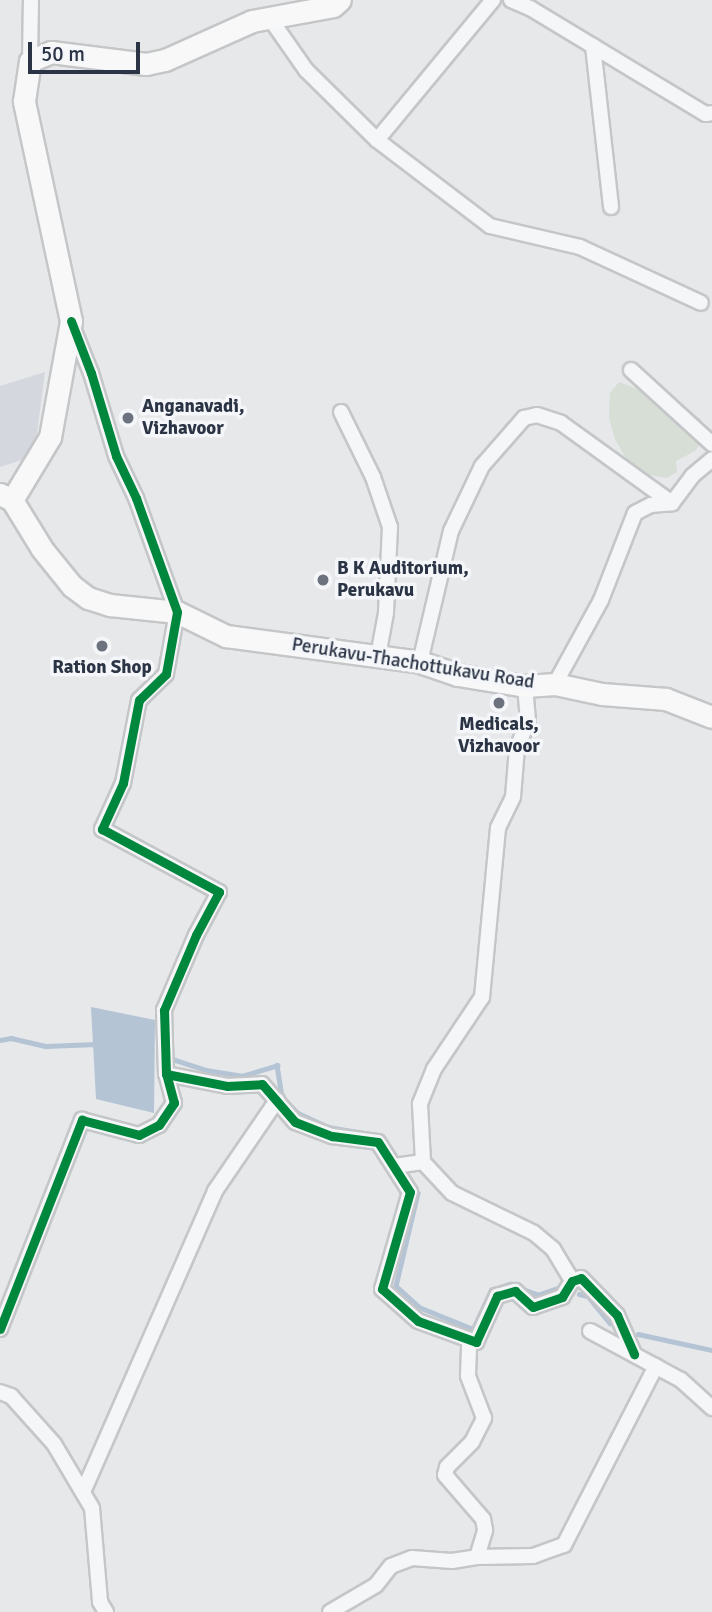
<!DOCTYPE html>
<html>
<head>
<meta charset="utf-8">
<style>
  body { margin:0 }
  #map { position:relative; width:712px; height:1612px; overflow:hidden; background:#e6e8ea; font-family:Signika,sans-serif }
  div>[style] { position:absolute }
  .built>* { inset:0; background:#d4d7dd }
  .green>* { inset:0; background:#d6ded6 }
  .water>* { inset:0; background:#b4c4d5 }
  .stream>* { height:4.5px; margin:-2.25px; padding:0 2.25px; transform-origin:2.25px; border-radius:2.25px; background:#b4c4d5 }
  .roads { filter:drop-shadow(2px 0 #c4c6c8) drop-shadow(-2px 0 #c4c6c8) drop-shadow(0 2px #c4c6c8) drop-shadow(0 -2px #c4c6c8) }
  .street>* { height:14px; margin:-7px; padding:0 7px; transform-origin:7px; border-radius:7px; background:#f5f6f7 }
  .secondary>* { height:21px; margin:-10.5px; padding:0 10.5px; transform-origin:10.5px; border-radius:10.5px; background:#f8f8f8 }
  .cycleway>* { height:9px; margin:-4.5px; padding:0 4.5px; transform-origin:4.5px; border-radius:4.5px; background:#00873e }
  .dots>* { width:19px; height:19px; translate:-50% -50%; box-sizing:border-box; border:4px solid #f4f6f9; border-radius:50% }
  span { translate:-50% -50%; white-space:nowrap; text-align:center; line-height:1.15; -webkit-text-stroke:7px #f4f6f9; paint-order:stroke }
  .poi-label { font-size:19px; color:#2b3445; font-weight:700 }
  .left { translate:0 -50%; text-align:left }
  .street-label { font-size:19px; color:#2b3445 }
  .scale { position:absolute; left:28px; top:42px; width:112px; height:32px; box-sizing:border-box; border:4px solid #2b3445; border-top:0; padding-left:9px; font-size:21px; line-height:24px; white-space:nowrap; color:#2b3445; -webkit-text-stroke:5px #f4f6f9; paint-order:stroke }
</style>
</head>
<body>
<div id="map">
  <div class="built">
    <i style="clip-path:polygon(45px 372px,34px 456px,0 467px,0 386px)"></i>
  </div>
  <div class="green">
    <i style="clip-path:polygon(619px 382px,672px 402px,701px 419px,704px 439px,695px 451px,676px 461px,677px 472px,667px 478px,650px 475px,628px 462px,615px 439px,609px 418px,610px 393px)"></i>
  </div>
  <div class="water">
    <i style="clip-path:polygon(91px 1007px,155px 1020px,154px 1113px,96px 1099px)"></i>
  </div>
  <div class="stream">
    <i style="left:0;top:1040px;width:11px;rotate:-10deg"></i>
    <i style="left:11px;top:1038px;width:36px;rotate:13deg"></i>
    <i style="left:46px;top:1046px;width:50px;rotate:-2.3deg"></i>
    <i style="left:169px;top:1058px;width:39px;rotate:18deg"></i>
    <i style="left:206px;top:1070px;width:36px;rotate:9deg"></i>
    <i style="left:242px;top:1076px;width:37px;rotate:-17deg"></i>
    <i style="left:277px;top:1065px;width:32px;rotate:81deg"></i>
    <i style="left:282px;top:1097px;width:23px;rotate:45deg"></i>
    <i style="left:298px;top:1113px;width:33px;rotate:25deg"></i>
    <i style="left:328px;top:1127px;width:55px;rotate:9.5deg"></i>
    <i style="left:382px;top:1136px;width:6px;rotate:59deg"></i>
    <i style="left:414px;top:1187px;width:7px;rotate:56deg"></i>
    <i style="left:418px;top:1193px;width:96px;rotate:103.3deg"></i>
    <i style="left:396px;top:1286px;width:31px;rotate:42deg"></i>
    <i style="left:419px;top:1307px;width:58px;rotate:22.2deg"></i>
    <i style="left:473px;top:1329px;width:43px;rotate:-65.2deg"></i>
    <i style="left:491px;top:1290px;width:20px;rotate:-18deg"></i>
    <i style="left:510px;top:1284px;width:30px;rotate:21deg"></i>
    <i style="left:538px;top:1295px;width:21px;rotate:-19deg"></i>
    <i style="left:579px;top:1294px;width:9px;rotate:13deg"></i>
    <i style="left:588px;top:1296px;width:35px;rotate:51deg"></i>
    <i style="left:638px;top:1334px;width:76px;rotate:12.2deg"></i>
  </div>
  <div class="roads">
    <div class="street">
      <i style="left:511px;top:0;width:21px;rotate:23deg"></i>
      <i style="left:530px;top:8px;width:205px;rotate:31.1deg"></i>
      <i style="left:706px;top:114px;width:6px;rotate:-9deg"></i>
      <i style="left:269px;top:17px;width:65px;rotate:55.1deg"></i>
      <i style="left:306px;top:70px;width:100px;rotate:44.6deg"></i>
      <i style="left:377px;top:140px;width:142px;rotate:37.3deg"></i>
      <i style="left:490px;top:226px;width:92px;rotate:13.1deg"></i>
      <i style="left:580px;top:247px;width:133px;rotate:24.8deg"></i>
      <i style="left:593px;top:46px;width:162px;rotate:83.6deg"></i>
      <i style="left:30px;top:61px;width:61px;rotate:-89.1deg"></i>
      <i style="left:377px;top:140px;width:182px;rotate:-50.4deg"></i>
      <i style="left:71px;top:323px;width:54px;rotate:68.2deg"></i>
      <i style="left:91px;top:373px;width:87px;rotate:73.2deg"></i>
      <i style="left:116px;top:456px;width:47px;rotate:64.5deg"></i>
      <i style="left:136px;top:498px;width:121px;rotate:70.2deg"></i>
      <i style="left:177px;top:612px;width:63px;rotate:100.1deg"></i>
      <i style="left:166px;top:674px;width:37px;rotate:136deg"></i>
      <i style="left:139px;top:700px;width:85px;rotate:100.9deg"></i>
      <i style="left:123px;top:783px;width:51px;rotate:114.5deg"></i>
      <i style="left:102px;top:829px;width:133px;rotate:28.3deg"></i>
      <i style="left:219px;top:892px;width:49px;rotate:118.1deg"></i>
      <i style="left:196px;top:935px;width:82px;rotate:113.1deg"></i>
      <i style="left:164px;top:1010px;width:64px;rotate:88.2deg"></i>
      <i style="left:631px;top:370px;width:110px;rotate:42.4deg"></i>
      <i style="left:341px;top:412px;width:72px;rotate:63.8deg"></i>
      <i style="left:373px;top:477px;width:53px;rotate:71.2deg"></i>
      <i style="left:390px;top:527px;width:86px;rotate:92.7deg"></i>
      <i style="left:386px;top:613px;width:44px;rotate:100.5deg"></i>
      <i style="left:420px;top:662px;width:135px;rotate:-76.7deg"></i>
      <i style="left:451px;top:531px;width:72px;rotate:-64.5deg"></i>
      <i style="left:482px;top:466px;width:64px;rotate:-48.8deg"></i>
      <i style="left:524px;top:418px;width:13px;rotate:-13deg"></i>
      <i style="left:537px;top:415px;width:25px;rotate:18deg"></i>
      <i style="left:561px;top:423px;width:137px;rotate:35.8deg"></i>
      <i style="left:555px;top:684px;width:96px;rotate:-61.3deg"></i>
      <i style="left:601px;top:600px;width:93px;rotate:-68.7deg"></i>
      <i style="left:635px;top:513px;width:18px;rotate:-27deg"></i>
      <i style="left:651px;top:505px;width:21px;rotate:-5deg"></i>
      <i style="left:672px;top:503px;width:34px;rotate:-53deg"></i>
      <i style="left:692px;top:476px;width:26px;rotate:-40deg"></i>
      <i style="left:525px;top:686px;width:35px;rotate:85deg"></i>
      <i style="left:528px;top:721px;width:29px;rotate:112deg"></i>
      <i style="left:517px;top:748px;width:49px;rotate:94.7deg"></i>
      <i style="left:513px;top:797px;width:34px;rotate:116deg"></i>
      <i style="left:498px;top:828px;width:170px;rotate:95.4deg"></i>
      <i style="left:482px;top:997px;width:87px;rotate:123.7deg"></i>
      <i style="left:434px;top:1069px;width:38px;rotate:112deg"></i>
      <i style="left:420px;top:1104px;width:58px;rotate:87deg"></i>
      <i style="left:423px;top:1162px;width:42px;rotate:46.9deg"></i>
      <i style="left:452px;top:1193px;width:91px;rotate:26deg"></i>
      <i style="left:534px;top:1233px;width:25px;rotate:40deg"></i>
      <i style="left:553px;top:1249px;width:37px;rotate:59deg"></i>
      <i style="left:394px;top:1166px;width:29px;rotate:-8deg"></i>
      <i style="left:0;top:1329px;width:225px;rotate:-68.6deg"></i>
      <i style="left:82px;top:1120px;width:59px;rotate:14.7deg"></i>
      <i style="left:139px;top:1135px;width:22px;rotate:-27deg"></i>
      <i style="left:159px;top:1125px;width:27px;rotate:-56deg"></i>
      <i style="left:174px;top:1103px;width:30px;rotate:-105deg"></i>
      <i style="left:166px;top:1074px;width:62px;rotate:11.1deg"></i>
      <i style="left:227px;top:1086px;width:35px;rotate:-3deg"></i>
      <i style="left:262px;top:1084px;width:50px;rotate:49deg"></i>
      <i style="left:295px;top:1122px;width:40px;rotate:21deg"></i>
      <i style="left:332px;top:1136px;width:46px;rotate:7.4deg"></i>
      <i style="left:378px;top:1142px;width:59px;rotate:57.4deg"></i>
      <i style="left:410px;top:1192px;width:101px;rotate:106.1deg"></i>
      <i style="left:382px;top:1289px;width:48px;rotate:41.6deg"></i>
      <i style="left:418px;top:1321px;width:62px;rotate:19.9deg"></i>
      <i style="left:476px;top:1342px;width:51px;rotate:-65.5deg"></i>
      <i style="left:497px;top:1296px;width:19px;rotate:-16deg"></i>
      <i style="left:515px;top:1291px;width:24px;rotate:42deg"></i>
      <i style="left:533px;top:1307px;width:31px;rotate:-19deg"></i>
      <i style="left:562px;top:1297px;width:19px;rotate:-58deg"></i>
      <i style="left:572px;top:1281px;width:9px;rotate:-18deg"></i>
      <i style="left:581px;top:1278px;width:52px;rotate:45.8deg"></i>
      <i style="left:617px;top:1315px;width:43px;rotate:66.4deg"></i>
      <i style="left:590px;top:1331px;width:103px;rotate:28.3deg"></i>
      <i style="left:681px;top:1380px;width:42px;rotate:42.1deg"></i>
      <i style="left:0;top:1392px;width:12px;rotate:20deg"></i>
      <i style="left:11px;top:1396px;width:64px;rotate:48.1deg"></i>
      <i style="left:54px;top:1444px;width:74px;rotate:59.3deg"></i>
      <i style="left:92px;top:1508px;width:94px;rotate:85.1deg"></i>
      <i style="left:100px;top:1602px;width:12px;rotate:59deg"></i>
      <i style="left:83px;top:1492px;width:329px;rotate:-66.3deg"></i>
      <i style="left:215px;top:1191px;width:110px;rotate:-55.7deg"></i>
      <i style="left:477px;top:1557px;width:56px;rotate:-1deg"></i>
      <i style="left:533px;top:1556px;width:33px;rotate:-20deg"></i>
      <i style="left:564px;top:1545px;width:201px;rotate:-62.8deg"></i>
      <i style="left:330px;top:1612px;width:53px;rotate:-30.4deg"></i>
      <i style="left:376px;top:1585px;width:24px;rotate:-52deg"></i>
      <i style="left:391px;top:1566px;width:22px;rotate:-21deg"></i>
      <i style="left:412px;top:1558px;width:40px;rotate:4.3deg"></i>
      <i style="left:452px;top:1561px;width:25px;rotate:-9deg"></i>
      <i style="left:477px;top:1557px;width:28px;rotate:-73deg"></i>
      <i style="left:485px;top:1530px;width:11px;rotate:-100deg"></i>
      <i style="left:483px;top:1519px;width:58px;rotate:-130.8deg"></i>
      <i style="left:445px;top:1475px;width:8px;rotate:-76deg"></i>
      <i style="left:447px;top:1467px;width:35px;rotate:-45deg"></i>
      <i style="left:472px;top:1442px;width:27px;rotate:-63deg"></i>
      <i style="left:484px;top:1418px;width:45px;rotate:-110.9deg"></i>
      <i style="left:468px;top:1376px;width:36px;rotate:-88deg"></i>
    </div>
    <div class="secondary">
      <i style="left:0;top:494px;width:13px;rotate:27deg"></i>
      <i style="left:12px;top:500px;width:57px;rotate:58.5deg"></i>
      <i style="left:42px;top:549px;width:48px;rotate:51deg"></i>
      <i style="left:72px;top:586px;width:20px;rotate:37deg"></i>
      <i style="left:88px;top:598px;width:23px;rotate:18deg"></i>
      <i style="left:110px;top:605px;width:67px;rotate:6deg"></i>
      <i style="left:177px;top:612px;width:55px;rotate:26.1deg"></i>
      <i style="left:226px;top:636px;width:196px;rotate:7.6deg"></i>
      <i style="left:420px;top:662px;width:40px;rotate:18.9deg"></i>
      <i style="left:458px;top:675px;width:68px;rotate:9.3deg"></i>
      <i style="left:525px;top:686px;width:30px;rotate:-4deg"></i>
      <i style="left:555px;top:684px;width:48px;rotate:12deg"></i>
      <i style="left:602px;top:694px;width:64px;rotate:4.5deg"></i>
      <i style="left:666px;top:699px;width:49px;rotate:21.4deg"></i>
      <i style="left:12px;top:500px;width:74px;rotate:-58.9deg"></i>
      <i style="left:50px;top:437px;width:118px;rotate:-79.7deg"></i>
      <i style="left:71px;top:321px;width:225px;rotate:-102.1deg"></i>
      <i style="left:24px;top:101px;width:40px;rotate:-81.5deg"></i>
      <i style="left:30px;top:61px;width:23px;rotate:-23deg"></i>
      <i style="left:51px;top:52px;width:96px;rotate:7.2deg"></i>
      <i style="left:146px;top:64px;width:19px;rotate:-12deg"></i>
      <i style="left:165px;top:60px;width:95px;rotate:-24.1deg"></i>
      <i style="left:252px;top:21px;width:82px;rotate:-10.5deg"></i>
      <i style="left:333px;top:6px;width:9px;rotate:-41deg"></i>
    </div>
  </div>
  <div class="cycleway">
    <i style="left:71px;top:321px;width:56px;rotate:69deg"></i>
    <i style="left:91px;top:373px;width:87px;rotate:73.2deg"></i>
    <i style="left:116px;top:456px;width:47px;rotate:64.5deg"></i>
    <i style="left:136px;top:498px;width:121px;rotate:70.2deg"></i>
    <i style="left:177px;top:612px;width:63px;rotate:100.1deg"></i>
    <i style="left:166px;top:674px;width:37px;rotate:136deg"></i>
    <i style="left:139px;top:700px;width:85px;rotate:100.9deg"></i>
    <i style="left:123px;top:783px;width:51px;rotate:114.5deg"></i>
    <i style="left:102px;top:829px;width:133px;rotate:28.3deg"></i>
    <i style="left:219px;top:892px;width:49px;rotate:118.1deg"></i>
    <i style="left:196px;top:935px;width:82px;rotate:113.1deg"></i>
    <i style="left:164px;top:1010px;width:64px;rotate:88.2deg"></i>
    <i style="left:0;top:1329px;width:225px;rotate:-68.6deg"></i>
    <i style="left:82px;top:1120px;width:59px;rotate:14.7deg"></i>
    <i style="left:139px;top:1135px;width:22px;rotate:-27deg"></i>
    <i style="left:159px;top:1125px;width:27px;rotate:-56deg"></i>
    <i style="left:174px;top:1103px;width:30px;rotate:-105deg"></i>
    <i style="left:166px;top:1074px;width:62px;rotate:11.1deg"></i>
    <i style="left:227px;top:1086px;width:35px;rotate:-3deg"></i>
    <i style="left:262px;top:1084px;width:50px;rotate:49deg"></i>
    <i style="left:295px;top:1122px;width:40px;rotate:21deg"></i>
    <i style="left:332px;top:1136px;width:46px;rotate:7.4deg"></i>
    <i style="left:378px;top:1142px;width:59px;rotate:57.4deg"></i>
    <i style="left:410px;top:1192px;width:101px;rotate:106.1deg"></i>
    <i style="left:382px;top:1289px;width:48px;rotate:41.6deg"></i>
    <i style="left:418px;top:1321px;width:62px;rotate:19.9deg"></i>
    <i style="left:476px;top:1342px;width:51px;rotate:-65.5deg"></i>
    <i style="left:497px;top:1296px;width:19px;rotate:-16deg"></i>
    <i style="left:515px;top:1291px;width:24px;rotate:42deg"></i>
    <i style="left:533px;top:1307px;width:31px;rotate:-19deg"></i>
    <i style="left:562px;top:1297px;width:19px;rotate:-58deg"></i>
    <i style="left:572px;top:1281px;width:9px;rotate:-18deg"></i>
    <i style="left:581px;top:1278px;width:52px;rotate:45.8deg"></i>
    <i style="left:617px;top:1315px;width:43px;rotate:66.4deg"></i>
  </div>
  <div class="dots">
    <i style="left:128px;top:418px;background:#6c737f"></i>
    <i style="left:323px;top:580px;background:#6c737f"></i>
    <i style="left:102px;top:646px;background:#6c737f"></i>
    <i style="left:499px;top:703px;background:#6c737f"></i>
  </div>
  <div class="poi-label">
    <span class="left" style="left:142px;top:418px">Anganavadi,<br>Vizhavoor</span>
    <span class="left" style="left:337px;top:580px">B K Auditorium,<br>Perukavu</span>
    <span style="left:102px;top:668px">Ration Shop</span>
    <span style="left:499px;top:736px">Medicals,<br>Vizhavoor</span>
  </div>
  <div class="street-label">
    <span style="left:413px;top:664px;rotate:9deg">Perukavu-Thachottukavu Road</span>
  </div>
  <div class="scale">50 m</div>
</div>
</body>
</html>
